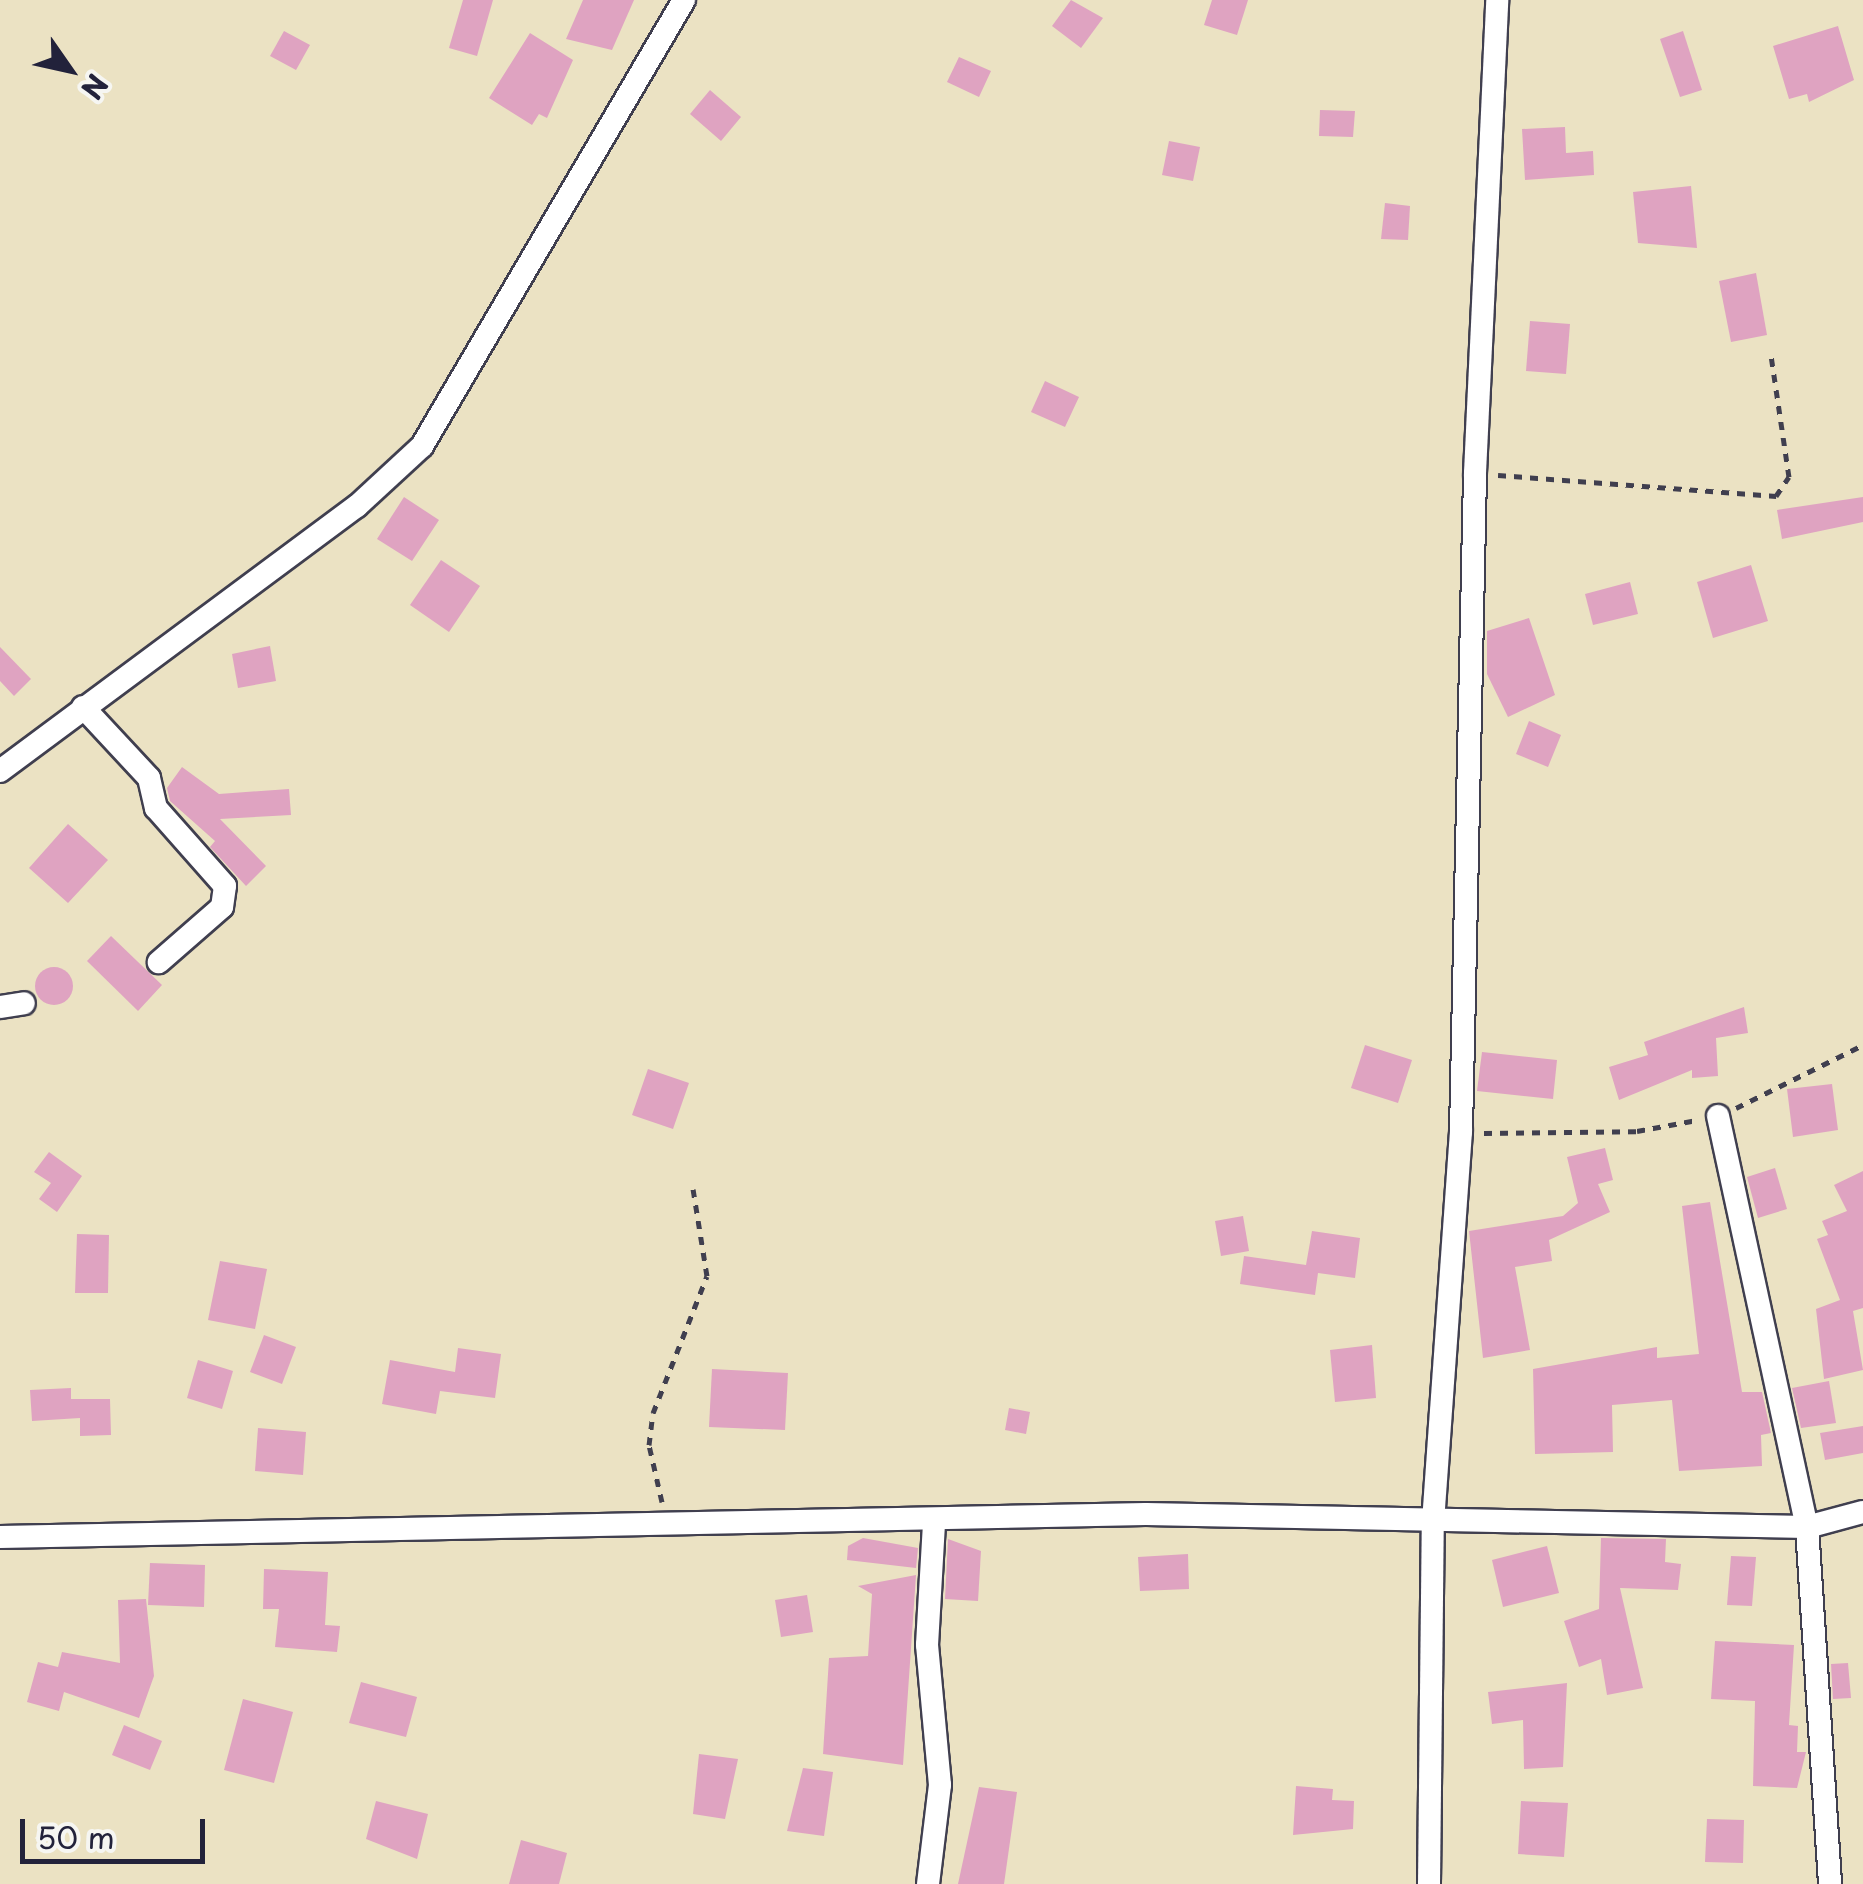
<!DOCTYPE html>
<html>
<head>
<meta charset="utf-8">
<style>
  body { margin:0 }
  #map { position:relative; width:1863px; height:1884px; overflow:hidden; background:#ebe2c3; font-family:"Playpen Sans",sans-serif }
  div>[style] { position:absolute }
  .building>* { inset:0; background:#dfa3c1 }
  .round { border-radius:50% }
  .path>* { height:5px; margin-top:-2.5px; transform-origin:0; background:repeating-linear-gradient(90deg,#403f4f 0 8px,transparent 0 16px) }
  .roads { filter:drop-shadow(2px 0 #403f4f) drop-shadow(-2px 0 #403f4f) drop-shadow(0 2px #403f4f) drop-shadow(0 -2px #403f4f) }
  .minor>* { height:22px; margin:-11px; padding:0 11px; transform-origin:11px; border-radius:11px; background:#fff }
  span { translate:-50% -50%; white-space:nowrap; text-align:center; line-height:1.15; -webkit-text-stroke:10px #f6f6f2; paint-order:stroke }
  .north { position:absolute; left:20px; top:20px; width:100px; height:100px; -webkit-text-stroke:8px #f6f6f2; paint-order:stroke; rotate:124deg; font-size:28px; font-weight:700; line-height:40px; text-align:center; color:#22223b }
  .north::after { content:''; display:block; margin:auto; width:35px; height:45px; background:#22223b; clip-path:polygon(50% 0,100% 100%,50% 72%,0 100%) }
  .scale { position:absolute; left:20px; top:1819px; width:185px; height:45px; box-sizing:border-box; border:5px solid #22223b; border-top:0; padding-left:12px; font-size:30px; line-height:35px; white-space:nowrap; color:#22223b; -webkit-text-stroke:8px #f6f6f2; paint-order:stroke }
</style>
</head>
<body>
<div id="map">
  <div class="building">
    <i style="clip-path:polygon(463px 0,493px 0,477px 56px,449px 48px)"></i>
    <i style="clip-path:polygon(583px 0,634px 0,612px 50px,566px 39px)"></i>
    <i style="clip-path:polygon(1071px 0,1103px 18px,1081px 48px,1052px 26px)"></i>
    <i style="clip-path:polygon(1212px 0,1248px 0,1237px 35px,1204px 25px)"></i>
    <i style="clip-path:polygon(1838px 26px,1854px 80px,1809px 102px,1807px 94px,1789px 99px,1773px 46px)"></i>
    <i style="clip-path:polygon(284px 31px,310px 45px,296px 70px,270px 56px)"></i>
    <i style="clip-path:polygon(1683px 31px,1702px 90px,1680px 97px,1660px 39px)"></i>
    <i style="clip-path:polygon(530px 33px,573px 60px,547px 118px,539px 114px,532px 125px,489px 98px)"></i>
    <i style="clip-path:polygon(959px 57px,991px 71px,979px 97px,947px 82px)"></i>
    <i style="clip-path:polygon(710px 90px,741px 117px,721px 141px,690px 114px)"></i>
    <i style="clip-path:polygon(1320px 110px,1355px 111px,1353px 137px,1319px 136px)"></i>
    <i style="clip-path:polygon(1565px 127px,1566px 153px,1593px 151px,1594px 175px,1525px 180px,1522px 129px)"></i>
    <i style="clip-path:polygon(1169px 141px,1200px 147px,1193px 181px,1162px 175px)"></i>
    <i style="clip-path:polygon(1691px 186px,1697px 248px,1638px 243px,1633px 192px)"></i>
    <i style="clip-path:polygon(1385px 203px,1410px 206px,1408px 240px,1381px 239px)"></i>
    <i style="clip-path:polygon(1756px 273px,1767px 335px,1731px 342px,1719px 281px)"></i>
    <i style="clip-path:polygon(1530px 321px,1570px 324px,1566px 374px,1526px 371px)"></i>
    <i style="clip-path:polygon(1045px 381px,1079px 397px,1065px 427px,1031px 412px)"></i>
    <i style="clip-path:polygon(404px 497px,439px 520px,412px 561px,377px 539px)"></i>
    <i style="clip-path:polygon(1863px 497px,1863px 522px,1782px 539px,1777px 510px)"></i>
    <i style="clip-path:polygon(441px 560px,480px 586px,449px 632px,410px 605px)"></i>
    <i style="clip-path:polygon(1751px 565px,1768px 621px,1713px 638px,1697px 582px)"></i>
    <i style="clip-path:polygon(1630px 582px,1638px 614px,1593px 625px,1585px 594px)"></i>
    <i style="clip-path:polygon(1529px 618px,1555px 695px,1508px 717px,1487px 674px,1487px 631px)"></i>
    <i style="clip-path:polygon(270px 646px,276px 681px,238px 688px,232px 654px)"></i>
    <i style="clip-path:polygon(0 647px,31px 679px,14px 696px,0 681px)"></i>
    <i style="clip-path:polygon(1529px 721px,1561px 735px,1548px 767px,1516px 754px)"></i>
    <i style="clip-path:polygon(182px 767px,219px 794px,289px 789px,291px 815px,220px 819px,266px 866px,246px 886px,210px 847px,215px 841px,170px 801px,167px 788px)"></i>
    <i style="clip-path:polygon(68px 824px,108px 860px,68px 903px,29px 868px)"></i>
    <i style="clip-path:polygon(111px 936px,162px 985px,138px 1011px,87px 961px)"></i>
    <i class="round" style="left:35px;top:967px;width:38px;height:38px"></i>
    <i style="clip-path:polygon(1744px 1007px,1748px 1033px,1716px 1038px,1718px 1076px,1692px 1078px,1692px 1070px,1619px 1100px,1609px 1067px,1648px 1055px,1644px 1042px)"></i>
    <i style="clip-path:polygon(1365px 1045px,1412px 1060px,1398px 1103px,1351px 1088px)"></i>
    <i style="clip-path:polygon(1482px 1052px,1557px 1060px,1553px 1099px,1477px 1091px)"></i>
    <i style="clip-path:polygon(648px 1069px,689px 1083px,673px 1129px,632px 1115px)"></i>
    <i style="clip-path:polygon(1832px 1084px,1838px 1130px,1793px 1137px,1787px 1089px)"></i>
    <i style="clip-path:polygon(1605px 1148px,1613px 1180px,1598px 1184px,1610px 1212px,1549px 1240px,1552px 1261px,1515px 1267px,1530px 1350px,1483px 1358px,1469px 1231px,1563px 1216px,1578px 1203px,1567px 1157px)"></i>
    <i style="clip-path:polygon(49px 1152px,82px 1176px,57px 1212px,39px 1199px,51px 1183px,34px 1172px)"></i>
    <i style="clip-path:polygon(1775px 1168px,1787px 1209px,1758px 1218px,1747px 1177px)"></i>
    <i style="clip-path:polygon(1863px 1171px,1863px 1308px,1853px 1311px,1863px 1370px,1824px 1379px,1816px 1309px,1840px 1300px,1817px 1239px,1828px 1235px,1822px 1221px,1847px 1211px,1834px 1185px)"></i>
    <i style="clip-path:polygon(1710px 1202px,1742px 1392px,1762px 1392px,1771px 1433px,1761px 1435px,1762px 1466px,1679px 1471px,1672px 1400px,1612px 1405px,1613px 1452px,1535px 1454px,1533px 1369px,1657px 1347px,1657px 1358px,1699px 1354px,1682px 1206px)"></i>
    <i style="clip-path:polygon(1243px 1216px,1249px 1251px,1221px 1256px,1215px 1221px)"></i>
    <i style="clip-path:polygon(1312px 1231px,1360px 1238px,1355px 1278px,1318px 1273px,1315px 1295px,1240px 1284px,1244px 1256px,1306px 1265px)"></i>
    <i style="clip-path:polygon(77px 1234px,109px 1235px,108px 1293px,75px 1293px)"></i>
    <i style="clip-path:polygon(220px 1261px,267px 1269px,255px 1329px,208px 1320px)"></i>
    <i style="clip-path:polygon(264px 1335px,296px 1347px,282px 1384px,250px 1372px)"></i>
    <i style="clip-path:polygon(1372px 1345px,1376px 1398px,1335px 1402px,1330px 1350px)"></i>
    <i style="clip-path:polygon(458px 1348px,501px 1354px,495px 1398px,440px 1391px,436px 1414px,382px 1404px,390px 1360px,455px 1372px)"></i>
    <i style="clip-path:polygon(198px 1360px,233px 1371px,222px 1409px,187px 1398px)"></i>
    <i style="clip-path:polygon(712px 1369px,788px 1373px,785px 1430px,709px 1427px)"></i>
    <i style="clip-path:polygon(1829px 1381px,1836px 1423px,1801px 1428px,1792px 1388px)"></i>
    <i style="clip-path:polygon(71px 1388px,71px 1399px,110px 1399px,111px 1435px,80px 1436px,80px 1418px,32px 1421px,30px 1390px)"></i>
    <i style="clip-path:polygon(1009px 1408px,1030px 1412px,1026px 1434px,1005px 1430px)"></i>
    <i style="clip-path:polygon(1863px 1426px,1863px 1453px,1825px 1460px,1820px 1433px)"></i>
    <i style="clip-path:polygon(258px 1428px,306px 1432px,303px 1475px,255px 1471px)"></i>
    <i style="clip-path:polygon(863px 1538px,918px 1548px,916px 1568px,847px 1560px,848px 1546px)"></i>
    <i style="clip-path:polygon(1601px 1538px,1666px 1539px,1665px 1562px,1681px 1564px,1678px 1590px,1620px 1588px,1643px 1688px,1607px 1695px,1601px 1659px,1579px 1667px,1564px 1621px,1599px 1609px)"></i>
    <i style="clip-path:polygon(948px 1539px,981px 1551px,978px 1601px,945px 1599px)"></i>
    <i style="clip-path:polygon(1547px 1546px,1559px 1593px,1503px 1607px,1492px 1560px)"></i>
    <i style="clip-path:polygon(1188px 1554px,1189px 1589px,1140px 1591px,1138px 1557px)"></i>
    <i style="clip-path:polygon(1731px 1556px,1756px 1557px,1752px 1606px,1727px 1605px)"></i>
    <i style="clip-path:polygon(150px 1563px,205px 1565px,204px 1607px,148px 1605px)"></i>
    <i style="clip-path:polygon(264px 1569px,328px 1572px,325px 1625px,340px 1626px,337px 1652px,275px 1647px,279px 1609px,263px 1609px)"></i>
    <i style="clip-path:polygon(916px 1575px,903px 1765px,823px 1754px,829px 1658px,868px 1656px,872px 1594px,858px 1586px)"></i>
    <i style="clip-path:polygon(807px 1595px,813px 1632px,781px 1637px,775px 1600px)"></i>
    <i style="clip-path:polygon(146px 1599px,154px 1676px,139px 1718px,64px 1692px,59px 1711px,27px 1702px,38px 1662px,58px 1667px,62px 1652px,120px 1663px,118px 1600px)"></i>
    <i style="clip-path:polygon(1715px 1641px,1794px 1645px,1789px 1725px,1798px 1726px,1797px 1752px,1806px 1752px,1797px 1788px,1753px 1786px,1755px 1701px,1711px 1699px)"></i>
    <i style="clip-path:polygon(1848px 1663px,1851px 1698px,1833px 1699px,1831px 1664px)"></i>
    <i style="clip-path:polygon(361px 1682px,417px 1697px,406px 1737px,349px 1723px)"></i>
    <i style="clip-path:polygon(1567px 1683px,1563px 1767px,1524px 1769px,1523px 1720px,1492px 1724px,1488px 1692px)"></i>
    <i style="clip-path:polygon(243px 1699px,293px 1712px,274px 1783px,224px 1770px)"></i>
    <i style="clip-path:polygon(124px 1725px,162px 1741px,150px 1770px,112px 1755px)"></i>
    <i style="clip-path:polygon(699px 1754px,738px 1759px,725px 1819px,693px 1814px)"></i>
    <i style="clip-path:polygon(803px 1768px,833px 1772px,824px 1836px,787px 1831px)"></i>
    <i style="clip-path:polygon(1296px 1786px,1333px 1789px,1332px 1800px,1354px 1801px,1353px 1829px,1293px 1835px)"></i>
    <i style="clip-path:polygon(979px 1787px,1017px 1792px,1004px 1884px,958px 1884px)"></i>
    <i style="clip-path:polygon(376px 1801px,428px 1814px,417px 1859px,366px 1839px)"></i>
    <i style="clip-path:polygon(1521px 1801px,1568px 1803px,1564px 1857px,1518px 1854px)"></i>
    <i style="clip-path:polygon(1707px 1819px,1744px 1820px,1743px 1863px,1705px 1862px)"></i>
    <i style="clip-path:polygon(521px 1840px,567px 1853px,559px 1884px,509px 1884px)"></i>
  </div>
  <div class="path">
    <i style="left:1498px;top:475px;width:279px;rotate:4.3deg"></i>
    <i style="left:1776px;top:496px;width:23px;rotate:-56deg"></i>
    <i style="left:1789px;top:477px;width:123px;rotate:-98.4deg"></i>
    <i style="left:1736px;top:1108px;width:142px;rotate:-26.4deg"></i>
    <i style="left:1484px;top:1133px;width:153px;rotate:-0.7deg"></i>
    <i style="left:1637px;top:1131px;width:61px;rotate:-10.4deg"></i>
    <i style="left:662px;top:1502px;width:58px;rotate:-102.8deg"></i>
    <i style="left:649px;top:1445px;width:32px;rotate:-83deg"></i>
    <i style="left:653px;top:1413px;width:147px;rotate:-68.5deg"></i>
    <i style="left:707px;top:1276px;width:88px;rotate:-99.1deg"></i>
  </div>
  <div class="roads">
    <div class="minor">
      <i style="left:83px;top:707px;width:97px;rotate:47.1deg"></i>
      <i style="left:149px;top:778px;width:31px;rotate:77deg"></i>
      <i style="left:156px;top:808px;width:104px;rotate:48.5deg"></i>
      <i style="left:225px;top:886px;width:21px;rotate:98deg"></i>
      <i style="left:222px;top:907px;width:84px;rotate:138.9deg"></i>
      <i style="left:0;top:771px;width:445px;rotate:-36.6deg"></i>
      <i style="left:357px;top:506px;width:88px;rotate:-42.7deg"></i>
      <i style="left:422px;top:446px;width:517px;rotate:-59.57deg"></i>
      <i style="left:0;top:1007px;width:24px;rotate:-9deg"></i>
      <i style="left:1718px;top:1116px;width:421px;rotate:77.8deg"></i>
      <i style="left:1807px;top:1527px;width:358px;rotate:86.3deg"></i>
      <i style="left:0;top:1537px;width:1146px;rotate:-1.15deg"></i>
      <i style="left:1146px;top:1514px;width:661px;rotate:1.13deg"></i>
      <i style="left:1807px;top:1527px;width:58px;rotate:-15deg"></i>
      <i style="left:928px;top:1884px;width:100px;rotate:-83.1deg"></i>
      <i style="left:940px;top:1785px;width:141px;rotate:-95.3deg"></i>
      <i style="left:927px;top:1645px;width:123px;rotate:-86.7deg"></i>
      <i style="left:1429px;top:1884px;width:362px;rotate:-89.4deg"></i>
      <i style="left:1433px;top:1522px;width:391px;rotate:-85.9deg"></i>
      <i style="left:1461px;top:1132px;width:659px;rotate:-88.78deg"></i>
      <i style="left:1475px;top:473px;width:474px;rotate:-87.3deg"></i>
    </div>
  </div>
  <div class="north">N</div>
  <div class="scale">50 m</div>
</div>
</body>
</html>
